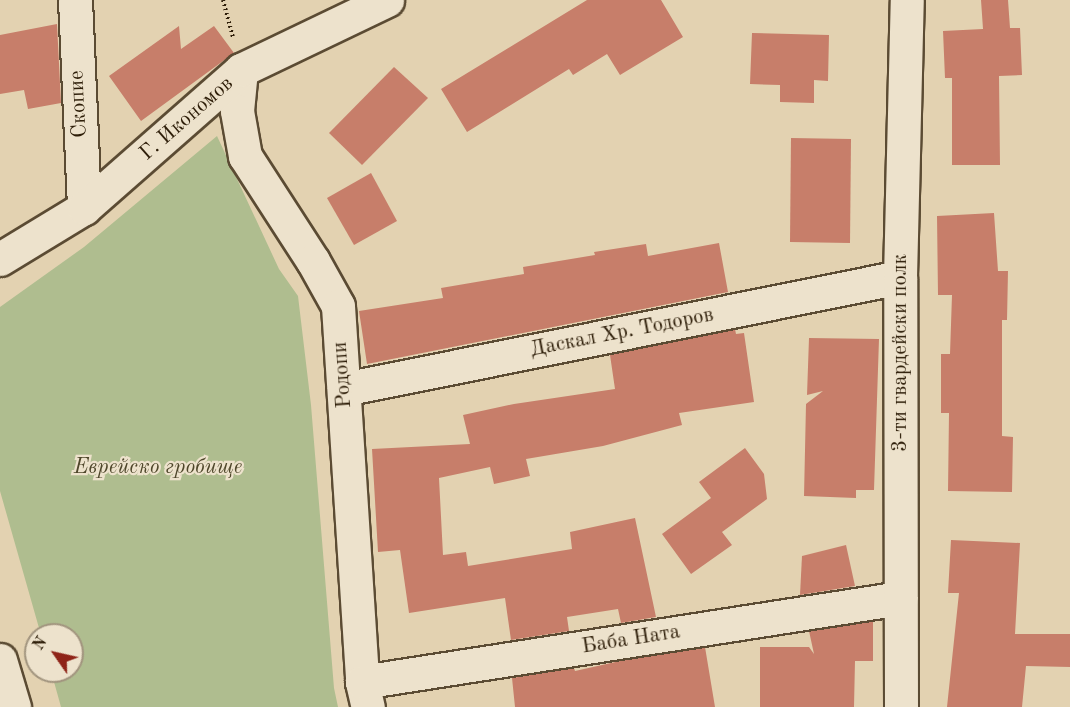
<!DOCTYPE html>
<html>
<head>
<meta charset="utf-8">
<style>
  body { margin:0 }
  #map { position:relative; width:1070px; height:707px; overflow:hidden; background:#e3d2b1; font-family:"Old Standard TT",serif }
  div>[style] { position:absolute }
  .green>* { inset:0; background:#afbd8f }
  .building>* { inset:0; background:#c77e6a }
  .path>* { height:4px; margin-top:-2px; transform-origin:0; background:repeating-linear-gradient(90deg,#2e1e09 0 1.5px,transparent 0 4.5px) }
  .roads { filter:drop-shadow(2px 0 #5b4b33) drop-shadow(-2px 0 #5b4b33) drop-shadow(0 2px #5b4b33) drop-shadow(0 -2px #5b4b33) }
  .minor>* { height:33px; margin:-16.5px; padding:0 16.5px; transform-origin:16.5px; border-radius:16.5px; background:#ede2cc }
  .tertiary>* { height:33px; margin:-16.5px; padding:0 16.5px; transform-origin:16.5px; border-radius:16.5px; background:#ede2cc }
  span { translate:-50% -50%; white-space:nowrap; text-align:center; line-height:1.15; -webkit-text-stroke:4.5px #ede2cc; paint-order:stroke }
  .street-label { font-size:21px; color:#2e1e09 }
  .park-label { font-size:21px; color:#4e462a; font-style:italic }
  .north { position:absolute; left:24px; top:623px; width:60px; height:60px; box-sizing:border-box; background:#ede2cc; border:2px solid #a1947e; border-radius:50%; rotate:304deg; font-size:16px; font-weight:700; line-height:24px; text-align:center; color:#2e1e09 }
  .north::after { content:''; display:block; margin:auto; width:21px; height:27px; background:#8f2418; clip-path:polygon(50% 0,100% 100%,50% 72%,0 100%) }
</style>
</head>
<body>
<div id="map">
  <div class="green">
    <i style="clip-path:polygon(217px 136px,279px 269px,298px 296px,311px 405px,334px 688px,338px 707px,61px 707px,51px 671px,72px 671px,72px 635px,41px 635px,0 491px,0 307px,84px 247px)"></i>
  </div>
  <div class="building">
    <i style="clip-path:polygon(587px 0,661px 0,683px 37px,620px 75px,607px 54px,573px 75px,569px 69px,467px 132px,441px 89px)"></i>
    <i style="clip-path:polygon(981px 0,1008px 0,1010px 28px,1020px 28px,1022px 75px,999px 76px,1000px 165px,952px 165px,952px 78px,945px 78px,943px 31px,983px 29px)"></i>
    <i style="clip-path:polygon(57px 24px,61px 103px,28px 109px,24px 90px,0 94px,0 35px)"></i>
    <i style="clip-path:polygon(179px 26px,181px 49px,214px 26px,234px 53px,141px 121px,109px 76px)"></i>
    <i style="clip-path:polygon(752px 33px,829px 35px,828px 81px,814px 80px,814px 103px,780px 102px,780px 85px,750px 84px)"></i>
    <i style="clip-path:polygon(394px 67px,428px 98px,362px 165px,329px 133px)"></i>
    <i style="clip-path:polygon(791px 138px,851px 139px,850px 243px,790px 242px)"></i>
    <i style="clip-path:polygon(371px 173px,397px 221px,354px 245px,327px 198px)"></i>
    <i style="clip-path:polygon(994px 213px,998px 271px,1008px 271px,1007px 320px,1002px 320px,1002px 436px,1013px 437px,1012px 492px,948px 491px,949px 413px,941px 413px,941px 354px,950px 354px,952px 295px,938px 295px,937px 216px)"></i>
    <i style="clip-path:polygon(719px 243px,728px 292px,367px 364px,359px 311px,443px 298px,441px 288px,524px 274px,523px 267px,595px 255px,594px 252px,646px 244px,648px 256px)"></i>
    <i style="clip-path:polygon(735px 329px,736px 334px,744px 333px,754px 402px,679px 413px,682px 425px,603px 446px,526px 459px,530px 476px,494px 484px,490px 467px,439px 478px,443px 555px,466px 552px,468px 566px,572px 549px,570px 532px,635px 518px,656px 617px,621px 623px,618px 609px,567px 617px,569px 631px,511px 640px,505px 598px,409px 613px,400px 550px,378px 552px,372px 449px,470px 444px,463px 415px,514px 404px,615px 389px,610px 355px)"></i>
    <i style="clip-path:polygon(809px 338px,879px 339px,874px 490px,856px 490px,856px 498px,804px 496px,806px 404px,823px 391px,807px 395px)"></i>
    <i style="clip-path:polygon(745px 448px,764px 474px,767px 499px,722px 532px,732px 545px,691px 574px,662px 534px,711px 498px,699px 482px)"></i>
    <i style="clip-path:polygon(951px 540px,1020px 543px,1015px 634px,1070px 634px,1070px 667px,1026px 666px,1022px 707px,947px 707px,959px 593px,948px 593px)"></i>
    <i style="clip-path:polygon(846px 545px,855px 586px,800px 595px,802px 556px)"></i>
    <i style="clip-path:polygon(873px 621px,873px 661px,855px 661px,854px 707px,760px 707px,760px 647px,809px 647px,814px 654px,809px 631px)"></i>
    <i style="clip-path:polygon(705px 647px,715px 707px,515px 707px,512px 678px,574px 668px,575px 671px,620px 661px)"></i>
  </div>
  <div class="path">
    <i style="left:223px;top:0;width:39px;rotate:75deg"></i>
  </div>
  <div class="roads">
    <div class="minor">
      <i style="left:75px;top:0;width:208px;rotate:87.5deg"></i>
      <i style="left:241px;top:70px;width:41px;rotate:95.6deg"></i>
      <i style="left:237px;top:111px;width:46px;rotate:79.9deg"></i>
      <i style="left:245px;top:156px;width:125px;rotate:57.1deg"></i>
      <i style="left:313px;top:261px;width:51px;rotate:60.9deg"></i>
      <i style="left:338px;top:306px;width:377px;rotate:86.3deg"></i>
      <i style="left:362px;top:682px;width:26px;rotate:77deg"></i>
      <i style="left:0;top:259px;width:98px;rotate:-31.3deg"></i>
      <i style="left:84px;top:208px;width:209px;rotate:-41.3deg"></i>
      <i style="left:241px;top:70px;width:162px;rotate:-25.6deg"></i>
      <i style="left:344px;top:389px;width:567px;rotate:-11.39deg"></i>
      <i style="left:362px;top:682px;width:545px;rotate:-8.87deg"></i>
      <i style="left:901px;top:707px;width:430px;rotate:-90.1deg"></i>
      <i style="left:900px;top:277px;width:277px;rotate:-88.6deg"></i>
    </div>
    <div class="tertiary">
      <i style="left:0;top:660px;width:49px;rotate:73.4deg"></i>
    </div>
  </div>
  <div class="street-label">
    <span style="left:79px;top:104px;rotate:-93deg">Скопие</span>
    <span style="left:187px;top:119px;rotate:-41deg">Г. Икономов</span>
    <span style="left:622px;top:333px;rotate:-11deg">Даскал Хр. Тодоров</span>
    <span style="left:901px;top:353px;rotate:-90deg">3-ти гвардейски полк</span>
    <span style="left:343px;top:375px;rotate:-94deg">Родопи</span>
    <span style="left:631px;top:640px;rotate:-9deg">Баба Ната</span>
  </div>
  <div class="park-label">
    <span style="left:158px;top:468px">Еврейско гробище</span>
  </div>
  <div class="north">N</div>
</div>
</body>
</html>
